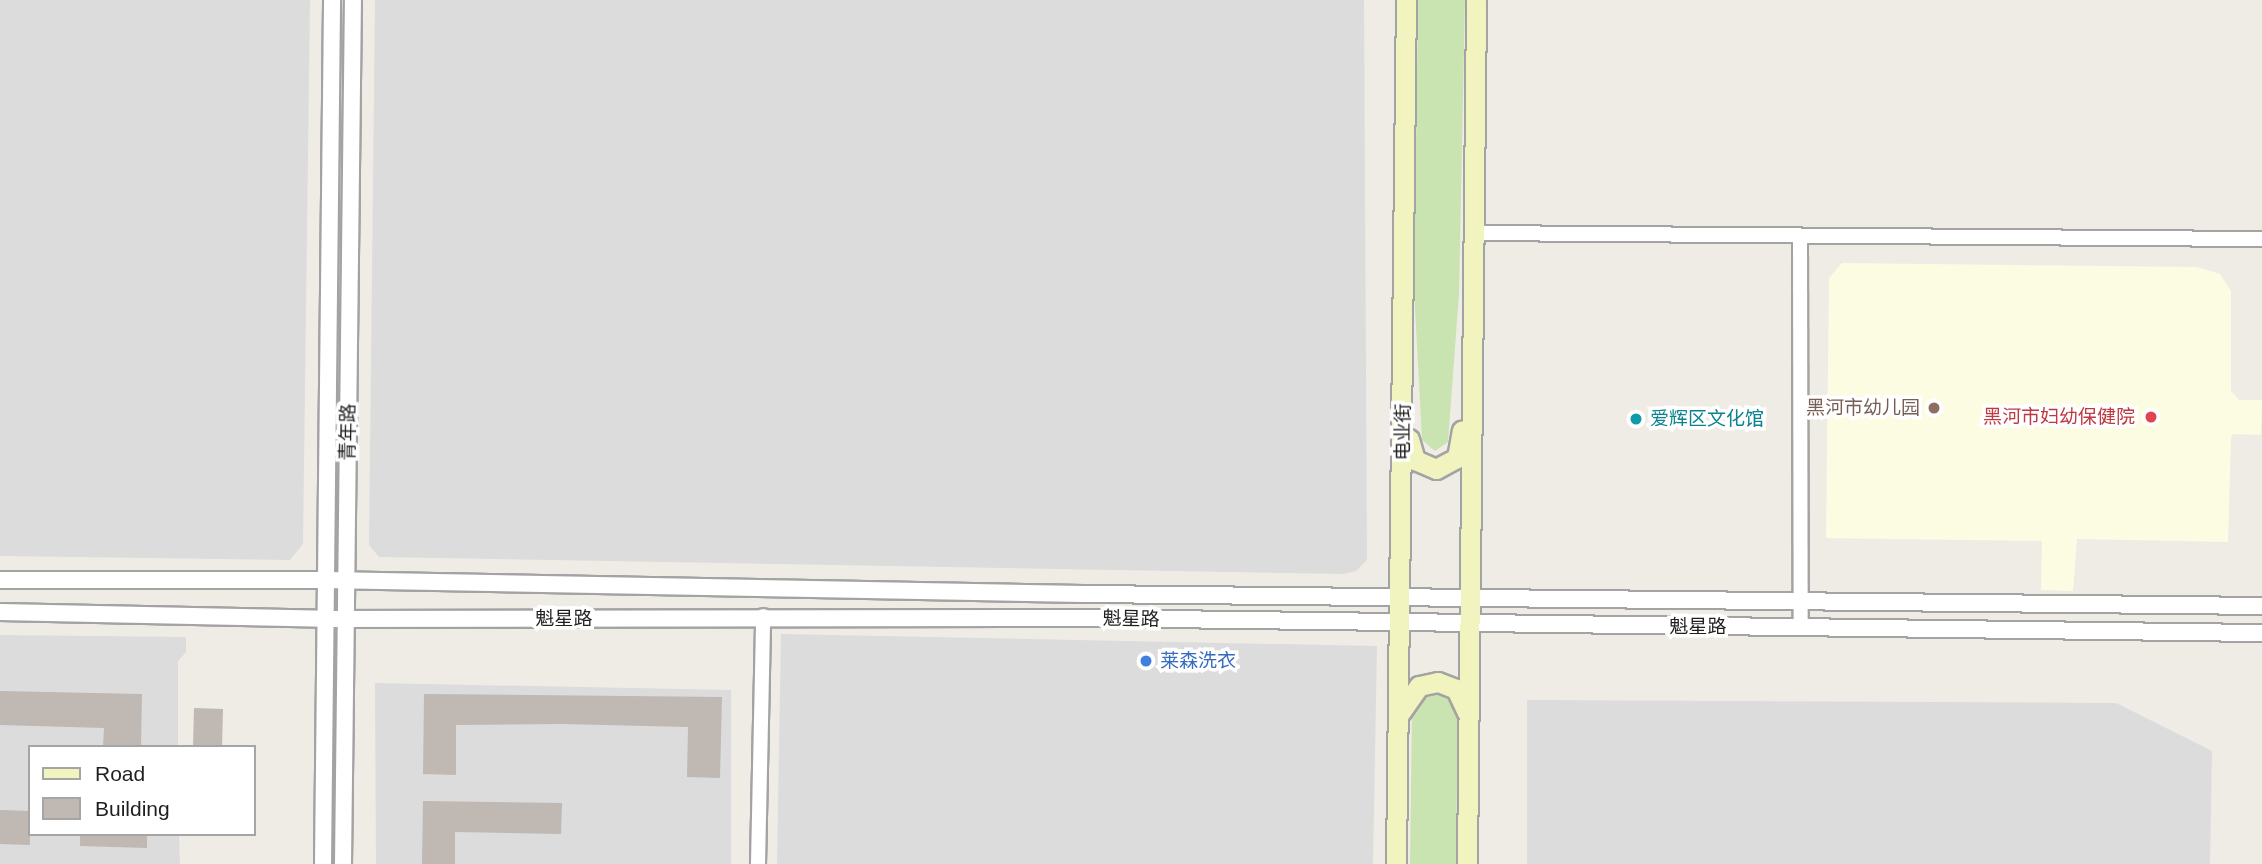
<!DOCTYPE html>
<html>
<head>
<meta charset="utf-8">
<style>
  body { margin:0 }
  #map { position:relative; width:2262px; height:864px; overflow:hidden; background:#efece6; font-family:Arial,"Noto Sans SC",sans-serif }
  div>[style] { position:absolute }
  .residential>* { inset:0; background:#dddcdc }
  .education>* { inset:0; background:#fcfce2 }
  .grass>* { inset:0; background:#cae4b1 }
  .building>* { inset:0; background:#bfb8b3 }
  .roads { filter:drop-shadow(2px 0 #a3a3a3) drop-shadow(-2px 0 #a3a3a3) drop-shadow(0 2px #a3a3a3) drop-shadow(0 -2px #a3a3a3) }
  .minor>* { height:14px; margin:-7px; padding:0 7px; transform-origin:7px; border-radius:7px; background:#fff }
  .tertiary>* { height:16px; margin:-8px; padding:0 8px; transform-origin:8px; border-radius:8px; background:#fff }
  .secondary>* { height:19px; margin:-9.5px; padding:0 9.5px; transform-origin:9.5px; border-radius:9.5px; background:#f1f4bf }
  .dots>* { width:19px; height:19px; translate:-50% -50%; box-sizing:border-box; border:4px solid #fff; border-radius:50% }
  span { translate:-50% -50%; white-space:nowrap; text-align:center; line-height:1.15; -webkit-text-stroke:7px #fff; paint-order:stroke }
  .education-label { font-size:19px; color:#785e54 }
  .right { translate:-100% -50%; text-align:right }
  .health-label { font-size:19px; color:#be3a42 }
  .culture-label { font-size:19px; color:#0d838f }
  .left { translate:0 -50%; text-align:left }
  .street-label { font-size:19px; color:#1f1f1f }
  .shop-label { font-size:19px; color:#366cbe }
  .legend { position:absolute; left:28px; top:745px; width:228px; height:91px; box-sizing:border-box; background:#fff; border:2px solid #a5a5a5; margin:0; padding:9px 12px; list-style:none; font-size:21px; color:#1f1f1f }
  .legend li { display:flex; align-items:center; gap:14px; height:35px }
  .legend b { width:35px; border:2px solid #a5a5a5 }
</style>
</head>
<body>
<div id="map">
  <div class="residential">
    <i style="clip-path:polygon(0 0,310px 0,303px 544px,290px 560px,0 556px)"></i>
    <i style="clip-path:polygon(375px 0,1364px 0,1367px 560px,1356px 571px,1343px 574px,379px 557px,369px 545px)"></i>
    <i style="clip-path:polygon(781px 634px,1377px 646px,1373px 864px,777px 864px)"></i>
    <i style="clip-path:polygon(0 635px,186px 637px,186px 652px,178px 661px,178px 747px,30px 747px,30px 834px,179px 834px,180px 864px,0 864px)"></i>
    <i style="clip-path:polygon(375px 683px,731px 690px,731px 864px,376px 864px)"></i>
    <i style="clip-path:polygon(1527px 700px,2116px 703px,2212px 751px,2210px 864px,1527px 864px)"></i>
  </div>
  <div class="education">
    <i style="clip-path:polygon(1842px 263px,2197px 267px,2220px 274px,2231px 291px,2231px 391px,2239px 400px,2262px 400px,2261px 435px,2233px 434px,2231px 438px,2228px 542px,2077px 539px,2073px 591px,2041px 590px,2042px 541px,1826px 538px,1829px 278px)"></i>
  </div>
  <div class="grass">
    <i style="clip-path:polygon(1418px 0,1465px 0,1459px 294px,1448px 442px,1435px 451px,1422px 440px,1414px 290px)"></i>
    <i style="clip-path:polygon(1429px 690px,1449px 694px,1458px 713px,1456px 864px,1410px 864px,1412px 710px)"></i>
  </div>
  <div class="building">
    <i style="clip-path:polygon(0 691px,142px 694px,141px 747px,103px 747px,104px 728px,0 725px)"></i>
    <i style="clip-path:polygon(424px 694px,722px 697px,720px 778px,687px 777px,688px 727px,562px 724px,456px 725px,456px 775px,423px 774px)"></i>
    <i style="clip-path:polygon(194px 708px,223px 709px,222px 747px,193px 747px)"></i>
    <i style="clip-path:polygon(423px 801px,562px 803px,561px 834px,455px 832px,455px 864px,422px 864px)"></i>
    <i style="clip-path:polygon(0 810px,30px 811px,30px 845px,0 844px)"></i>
    <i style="clip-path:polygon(80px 834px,147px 834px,147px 848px,80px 846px)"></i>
  </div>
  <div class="roads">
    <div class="minor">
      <i style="left:1474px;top:233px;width:788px;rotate:0.44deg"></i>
      <i style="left:1800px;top:236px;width:391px;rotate:89.9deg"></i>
      <i style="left:758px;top:864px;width:248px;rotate:-88.8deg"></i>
    </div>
    <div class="tertiary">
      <i style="left:0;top:580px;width:326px"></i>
      <i style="left:326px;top:580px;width:757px;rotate:1.06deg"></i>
      <i style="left:1083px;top:594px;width:1179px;rotate:0.58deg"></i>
      <i style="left:0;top:612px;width:325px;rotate:1.2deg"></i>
      <i style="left:325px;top:619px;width:758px;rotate:-0.08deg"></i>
      <i style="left:1083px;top:618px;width:1179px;rotate:0.73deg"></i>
      <i style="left:323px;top:864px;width:864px;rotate:-89.4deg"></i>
      <i style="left:343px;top:864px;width:864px;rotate:-89.34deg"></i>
    </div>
    <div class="secondary">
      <i style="left:1409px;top:439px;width:22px;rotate:74deg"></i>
      <i style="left:1415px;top:460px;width:23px;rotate:23deg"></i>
      <i style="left:1436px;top:469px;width:24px;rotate:-28deg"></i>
      <i style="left:1457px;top:458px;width:28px;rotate:-80deg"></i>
      <i style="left:1400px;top:713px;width:33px;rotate:-55deg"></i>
      <i style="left:1419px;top:686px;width:19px;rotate:-12deg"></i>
      <i style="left:1438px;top:682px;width:19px;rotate:21deg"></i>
      <i style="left:1456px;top:689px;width:26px;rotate:65deg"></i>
      <i style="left:1396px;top:864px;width:864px;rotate:-89.34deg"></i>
      <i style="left:1467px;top:864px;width:864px;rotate:-89.4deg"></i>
    </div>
  </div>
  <div class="dots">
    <i style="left:1934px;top:408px;background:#8d6e63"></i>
    <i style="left:2151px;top:417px;background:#e0444e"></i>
    <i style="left:1636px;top:419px;background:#0f9aa8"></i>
    <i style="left:1146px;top:661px;background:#3f7fe0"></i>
  </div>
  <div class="education-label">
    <span class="right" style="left:1920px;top:408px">黑河市幼儿园</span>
  </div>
  <div class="health-label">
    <span class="right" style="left:2135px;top:417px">黑河市妇幼保健院</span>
  </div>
  <div class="culture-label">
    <span class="left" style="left:1650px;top:419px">爱辉区文化馆</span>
  </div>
  <div class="street-label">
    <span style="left:348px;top:432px;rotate:-89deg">青年路</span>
    <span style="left:1403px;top:432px;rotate:-90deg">电业街</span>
    <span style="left:564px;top:619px">魁星路</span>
    <span style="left:1131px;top:619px;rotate:1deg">魁星路</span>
    <span style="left:1698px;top:627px">魁星路</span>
  </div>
  <div class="shop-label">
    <span class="left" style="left:1160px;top:661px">莱森洗衣</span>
  </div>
  <ul class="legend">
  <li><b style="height:9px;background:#f1f4bf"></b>Road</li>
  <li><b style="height:19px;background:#bfb8b3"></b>Building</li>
  </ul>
</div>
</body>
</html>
